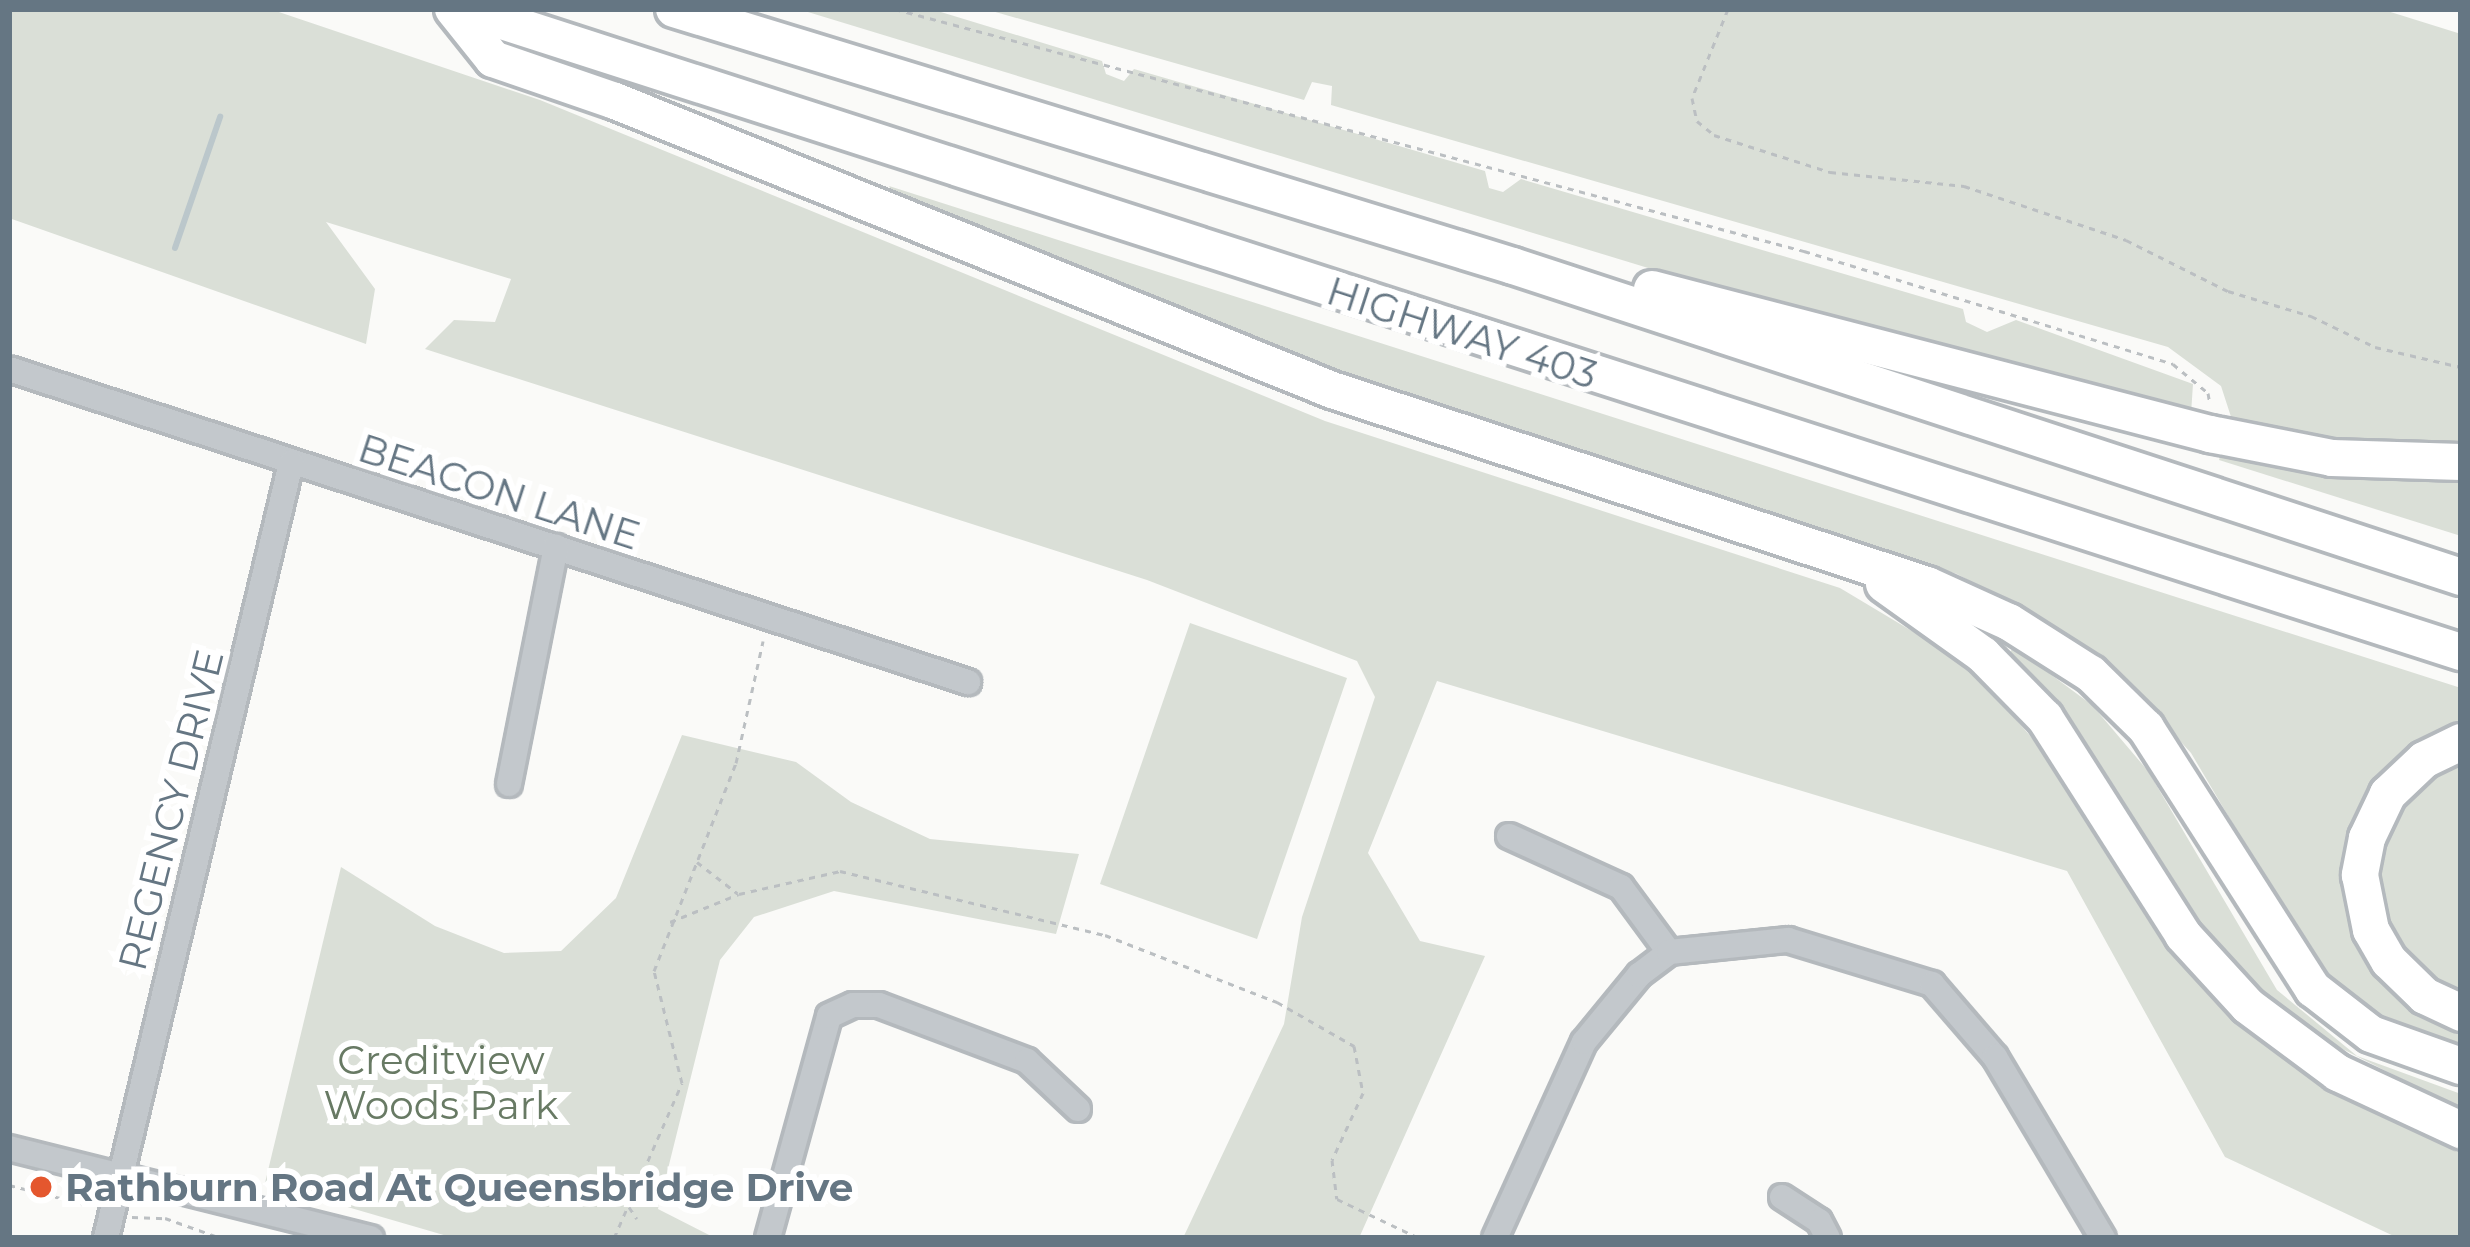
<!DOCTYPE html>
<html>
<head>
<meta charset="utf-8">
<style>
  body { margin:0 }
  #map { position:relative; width:2470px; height:1247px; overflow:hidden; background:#fafaf8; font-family:Montserrat,sans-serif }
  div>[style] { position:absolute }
  .green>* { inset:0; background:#dadfd7 }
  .stream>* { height:6px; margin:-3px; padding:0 3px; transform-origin:3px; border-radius:3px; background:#bbc7cb }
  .path>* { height:3px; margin-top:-1.5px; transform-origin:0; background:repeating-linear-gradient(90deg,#bbbfc2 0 6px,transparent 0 12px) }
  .roads { filter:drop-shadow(3px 0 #b4b9bd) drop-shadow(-3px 0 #b4b9bd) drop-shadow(0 3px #b4b9bd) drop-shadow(0 -3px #b4b9bd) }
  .minor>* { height:24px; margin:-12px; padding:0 12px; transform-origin:12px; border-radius:12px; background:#c3c8cc }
  .highway>* { height:36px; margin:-18px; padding:0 18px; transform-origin:18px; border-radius:18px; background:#fff }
  .dots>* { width:33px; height:33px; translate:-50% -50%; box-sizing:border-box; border:6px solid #fff; border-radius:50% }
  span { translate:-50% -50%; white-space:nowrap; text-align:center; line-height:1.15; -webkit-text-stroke:12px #fff; paint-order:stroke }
  .street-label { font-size:39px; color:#657683 }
  .park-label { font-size:39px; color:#687a64 }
  .poi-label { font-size:39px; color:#657683; font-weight:700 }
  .left { translate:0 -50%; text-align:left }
  .frame { position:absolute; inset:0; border:12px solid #657683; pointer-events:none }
</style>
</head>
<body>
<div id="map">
  <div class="green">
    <i style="clip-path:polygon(9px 9px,270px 9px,540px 100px,1325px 421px,1840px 588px,1967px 664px,2047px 755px,2170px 946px,2244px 1026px,2332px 1091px,2461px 1148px,2461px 1238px,2398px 1238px,2225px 1157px,2067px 871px,1437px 681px,1368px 853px,1420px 941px,1485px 956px,1359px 1238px,1183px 1238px,1284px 1024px,1302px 917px,1375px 697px,1357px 661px,1147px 580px,425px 349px,454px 320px,495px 322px,511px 279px,326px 222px,375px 289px,366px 344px,9px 218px)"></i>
    <i style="clip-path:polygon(798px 9px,931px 9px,1102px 61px,1106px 74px,1124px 81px,1134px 69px,1485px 171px,1489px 188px,1503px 192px,1521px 179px,1963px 309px,1966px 322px,1987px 332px,2016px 320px,2193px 384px,2191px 414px,1796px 313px)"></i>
    <i style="clip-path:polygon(985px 9px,2381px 9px,2461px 34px,2461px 443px,2385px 449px,2233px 423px,2221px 386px,2168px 347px,1331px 105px,1332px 86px,1312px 82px,1304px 100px)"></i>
    <i style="clip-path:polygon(889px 186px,2461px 688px,2461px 730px,2414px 752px,2351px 903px,2461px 1022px,2461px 1050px,2378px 1016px,2315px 963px,2191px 753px,2118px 673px,2050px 624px,1957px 574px,1317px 368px,895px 196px)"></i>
    <i style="clip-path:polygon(2223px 446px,2461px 471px,2461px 536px,2219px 460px)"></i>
    <i style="clip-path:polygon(1190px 623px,1347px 678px,1257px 939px,1100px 884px)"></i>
    <i style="clip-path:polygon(2014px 647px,2092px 705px,2148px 771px,2277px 990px,2357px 1056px,2461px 1094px,2461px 1109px,2305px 1030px,2228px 961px,2185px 909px,2080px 736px,2009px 653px)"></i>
    <i style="clip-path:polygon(682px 735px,796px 762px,851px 802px,930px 839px,1079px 854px,1056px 934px,834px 891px,754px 917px,720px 960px,658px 1209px,715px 1238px,454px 1238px,265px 1183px,341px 867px,435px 926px,504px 953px,561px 951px,616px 898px)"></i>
    <i style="clip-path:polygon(2461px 760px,2461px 992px,2438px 983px,2396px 946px,2377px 898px,2381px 834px,2404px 795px)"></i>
  </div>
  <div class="stream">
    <i style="left:175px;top:248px;width:139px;rotate:-71deg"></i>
  </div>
  <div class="path">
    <i style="left:895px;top:9px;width:941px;rotate:14.91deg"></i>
    <i style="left:1804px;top:251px;width:386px;rotate:17deg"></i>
    <i style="left:2173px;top:364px;width:45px;rotate:39.6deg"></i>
    <i style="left:2208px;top:393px;width:11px;rotate:80deg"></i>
    <i style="left:1728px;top:9px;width:96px;rotate:112deg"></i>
    <i style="left:1692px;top:98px;width:24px;rotate:78deg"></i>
    <i style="left:1697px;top:121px;width:22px;rotate:39deg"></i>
    <i style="left:1714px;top:135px;width:122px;rotate:17.7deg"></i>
    <i style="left:1830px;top:172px;width:135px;rotate:6deg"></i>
    <i style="left:1964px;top:186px;width:171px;rotate:18.4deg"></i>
    <i style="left:2126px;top:240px;width:114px;rotate:26.6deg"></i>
    <i style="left:2228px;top:291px;width:87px;rotate:16.8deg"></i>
    <i style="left:2311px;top:316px;width:71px;rotate:25.8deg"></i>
    <i style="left:2375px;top:347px;width:88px;rotate:13.1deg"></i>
    <i style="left:697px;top:862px;width:51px;rotate:37.8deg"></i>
    <i style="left:670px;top:922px;width:74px;rotate:-22.1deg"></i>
    <i style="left:739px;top:894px;width:104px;rotate:-12.8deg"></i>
    <i style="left:840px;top:871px;width:273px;rotate:13.6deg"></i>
    <i style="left:1105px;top:935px;width:185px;rotate:21.3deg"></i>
    <i style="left:1277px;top:1002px;width:89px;rotate:29.7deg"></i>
    <i style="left:1354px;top:1046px;width:48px;rotate:79.2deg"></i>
    <i style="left:1363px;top:1093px;width:74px;rotate:114.8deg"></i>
    <i style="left:1332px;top:1160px;width:39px;rotate:83deg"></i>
    <i style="left:1337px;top:1199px;width:91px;rotate:25.4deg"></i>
    <i style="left:9px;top:1185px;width:81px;rotate:14.2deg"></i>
    <i style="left:629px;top:1207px;width:14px;rotate:56deg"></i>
    <i style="left:132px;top:1217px;width:33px;rotate:2deg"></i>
    <i style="left:165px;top:1218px;width:59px;rotate:19.7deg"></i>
    <i style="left:614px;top:1238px;width:169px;rotate:-66.3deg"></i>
    <i style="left:682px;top:1083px;width:115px;rotate:-104deg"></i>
    <i style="left:654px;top:971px;width:224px;rotate:-68.5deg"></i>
    <i style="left:736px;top:763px;width:125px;rotate:-77.5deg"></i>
  </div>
  <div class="roads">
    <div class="minor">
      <i style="left:9px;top:369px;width:1009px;rotate:18.08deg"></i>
      <i style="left:509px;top:784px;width:242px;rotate:-78.8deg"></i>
      <i style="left:1509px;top:836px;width:123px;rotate:24.5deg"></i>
      <i style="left:1621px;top:887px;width:81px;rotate:53.6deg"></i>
      <i style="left:9px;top:1148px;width:373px;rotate:14deg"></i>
      <i style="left:1782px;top:1197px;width:44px;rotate:33deg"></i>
      <i style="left:1819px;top:1221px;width:19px;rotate:62deg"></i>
      <i style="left:106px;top:1238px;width:797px;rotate:-76.57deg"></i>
      <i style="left:768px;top:1238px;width:230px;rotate:-74.6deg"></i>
      <i style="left:829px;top:1016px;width:26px;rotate:-25deg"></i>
      <i style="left:853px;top:1005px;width:26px"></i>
      <i style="left:879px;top:1005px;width:158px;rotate:20.7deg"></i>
      <i style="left:1027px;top:1061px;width:70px;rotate:43.3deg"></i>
      <i style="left:1495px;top:1238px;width:215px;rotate:-65.6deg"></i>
      <i style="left:1584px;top:1042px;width:87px;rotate:-50.6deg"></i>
      <i style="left:1639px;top:975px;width:38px;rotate:-37deg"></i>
      <i style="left:1669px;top:952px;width:120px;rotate:-5.8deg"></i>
      <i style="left:1788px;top:940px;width:151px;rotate:17deg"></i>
      <i style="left:1932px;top:984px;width:96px;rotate:49.2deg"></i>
      <i style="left:1995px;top:1057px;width:211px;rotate:59.2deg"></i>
    </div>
    <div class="highway">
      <i style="left:453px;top:9px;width:64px;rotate:51.3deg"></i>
      <i style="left:493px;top:59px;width:129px;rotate:19deg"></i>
      <i style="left:615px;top:101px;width:773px;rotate:21.95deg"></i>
      <i style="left:1332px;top:390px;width:626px;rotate:18.15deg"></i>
      <i style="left:1927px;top:585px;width:90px;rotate:24.3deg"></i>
      <i style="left:2009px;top:622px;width:97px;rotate:32.4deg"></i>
      <i style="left:2091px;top:674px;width:77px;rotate:44.5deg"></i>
      <i style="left:2146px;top:728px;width:310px;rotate:57.4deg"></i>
      <i style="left:2313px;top:989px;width:73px;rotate:37.8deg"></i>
      <i style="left:2371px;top:1034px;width:96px;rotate:19.6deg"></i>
      <i style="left:465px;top:9px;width:2097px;rotate:17.86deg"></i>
      <i style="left:674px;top:9px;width:877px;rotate:17.03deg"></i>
      <i style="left:1513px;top:266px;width:998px;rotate:18.16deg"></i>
      <i style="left:1652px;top:289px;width:577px;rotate:14.57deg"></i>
      <i style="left:2210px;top:434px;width:124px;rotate:11.1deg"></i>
      <i style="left:2332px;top:458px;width:129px;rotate:1.8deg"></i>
      <i style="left:1884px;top:584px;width:122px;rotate:35.6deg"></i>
      <i style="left:1983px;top:655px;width:88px;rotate:45.5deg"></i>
      <i style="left:2045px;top:718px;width:257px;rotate:57.5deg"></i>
      <i style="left:2183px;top:935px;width:96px;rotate:47.5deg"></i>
      <i style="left:2248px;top:1006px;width:112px;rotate:36.7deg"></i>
      <i style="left:2338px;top:1073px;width:136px;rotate:24.9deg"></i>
      <i style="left:2461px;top:742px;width:41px;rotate:154.1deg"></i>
      <i style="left:2424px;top:760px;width:50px;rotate:136.6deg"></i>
      <i style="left:2388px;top:794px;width:49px;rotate:115.5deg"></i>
      <i style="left:2367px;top:838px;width:38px;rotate:101deg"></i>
      <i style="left:2360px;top:875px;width:56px;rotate:78.7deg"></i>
      <i style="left:2371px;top:930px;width:36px;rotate:60deg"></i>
      <i style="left:2389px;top:961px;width:50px;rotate:44.2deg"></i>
      <i style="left:2425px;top:996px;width:40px;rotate:25deg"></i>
    </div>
  </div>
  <div class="dots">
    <i style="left:41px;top:1187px;background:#e4572e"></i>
  </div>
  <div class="street-label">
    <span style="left:1462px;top:333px;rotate:18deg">HIGHWAY 403</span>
    <span style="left:499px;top:492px;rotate:18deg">BEACON LANE</span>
    <span style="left:171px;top:810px;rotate:-76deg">REGENCY DRIVE</span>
  </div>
  <div class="park-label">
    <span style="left:441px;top:1083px">Creditview<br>Woods Park</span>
  </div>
  <div class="poi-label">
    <span class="left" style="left:65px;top:1187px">Rathburn Road At Queensbridge Drive</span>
  </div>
  <div class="frame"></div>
</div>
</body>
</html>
